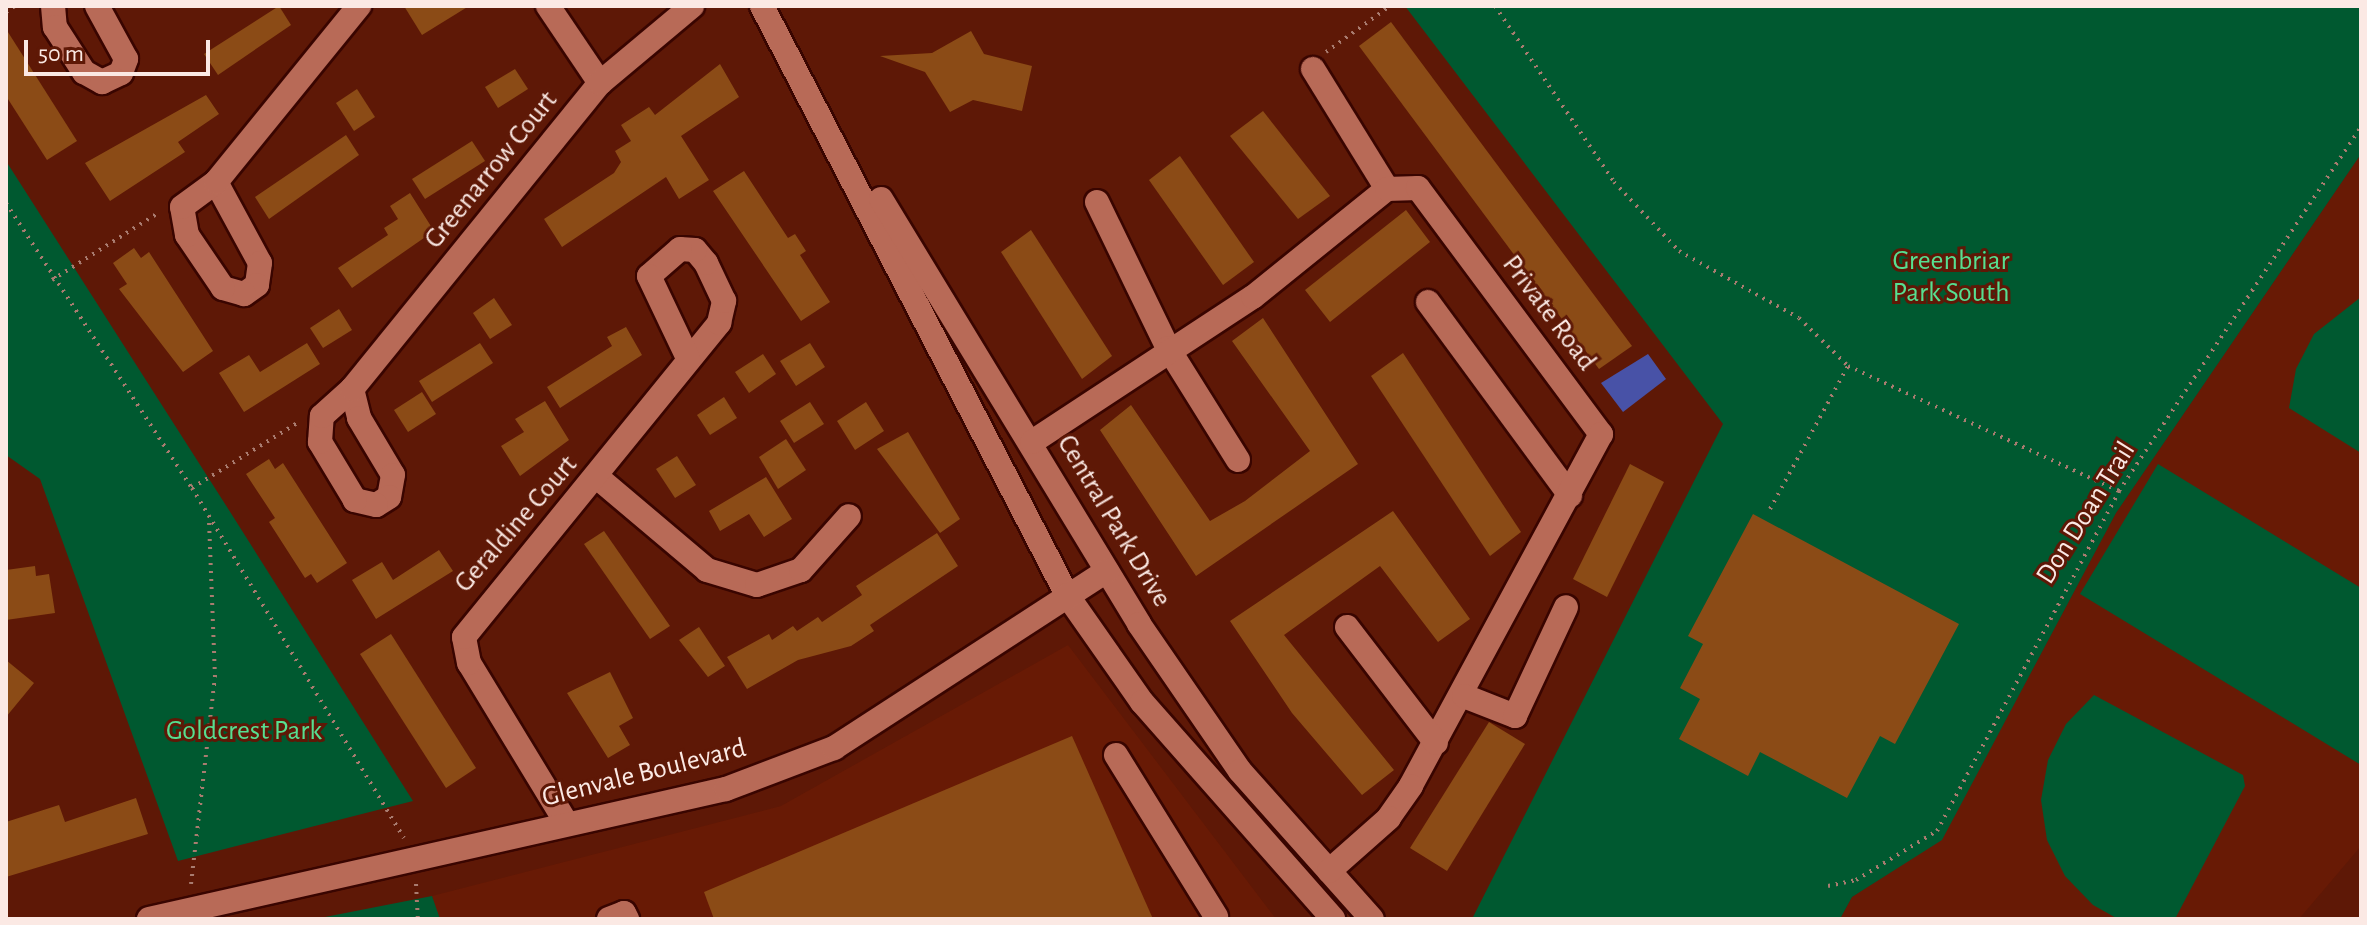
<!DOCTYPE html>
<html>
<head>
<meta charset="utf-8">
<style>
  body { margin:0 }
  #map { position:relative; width:2367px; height:925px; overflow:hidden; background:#5e1806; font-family:"Alegreya Sans",sans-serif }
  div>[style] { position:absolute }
  .built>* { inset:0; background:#681a05 }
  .green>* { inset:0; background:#005930 }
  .water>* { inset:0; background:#4852a7 }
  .building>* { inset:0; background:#8b4b16 }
  .path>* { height:4px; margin-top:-2px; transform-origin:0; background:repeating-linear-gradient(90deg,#a97c70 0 2px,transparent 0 8px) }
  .roads { filter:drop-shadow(2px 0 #390500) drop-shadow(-2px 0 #390500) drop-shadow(0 2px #390500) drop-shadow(0 -2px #390500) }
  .minor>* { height:24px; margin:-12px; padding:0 12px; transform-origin:12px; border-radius:12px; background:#b86a57 }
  span { translate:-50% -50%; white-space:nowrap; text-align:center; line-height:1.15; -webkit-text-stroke:6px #5e1806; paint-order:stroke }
  .street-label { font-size:28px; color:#fbe9e4 }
  .park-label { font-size:28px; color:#56df91 }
  .frame { position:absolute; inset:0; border:8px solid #fbe9e4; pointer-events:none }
  .scale { position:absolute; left:24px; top:40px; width:186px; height:36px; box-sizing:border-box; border:4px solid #fbe9e4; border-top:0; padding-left:10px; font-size:24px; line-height:28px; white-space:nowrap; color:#fbe9e4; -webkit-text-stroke:6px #5e1806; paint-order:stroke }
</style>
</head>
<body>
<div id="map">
  <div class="built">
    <i style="clip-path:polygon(2361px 154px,2361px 846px,2299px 919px,1840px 919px,1852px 897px,1942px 839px,2116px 513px)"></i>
    <i style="clip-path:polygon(1068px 645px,1276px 919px,438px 917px,432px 896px,781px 806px)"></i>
  </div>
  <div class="green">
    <i style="clip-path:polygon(1405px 6px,2361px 6px,2361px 154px,2116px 513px,1942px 840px,1852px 897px,1840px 919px,1472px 919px,1723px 424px)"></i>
    <i style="clip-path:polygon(6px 161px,227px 507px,413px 801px,178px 861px,40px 479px,6px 455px)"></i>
    <i style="clip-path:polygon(2361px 297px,2361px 453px,2289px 408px,2296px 369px,2314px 334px)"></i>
    <i style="clip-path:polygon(2158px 464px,2361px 588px,2361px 765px,2080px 594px)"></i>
    <i style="clip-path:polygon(2094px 695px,2243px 775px,2245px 786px,2175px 919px,2118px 919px,2093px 905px,2065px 876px,2047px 840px,2041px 800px,2048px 760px,2066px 724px)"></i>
    <i style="clip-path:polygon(432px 896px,440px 919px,325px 917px)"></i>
  </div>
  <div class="water">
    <i style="clip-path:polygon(1648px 354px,1666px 379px,1623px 412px,1601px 383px)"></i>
  </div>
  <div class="building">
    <i style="clip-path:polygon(279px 6px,291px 25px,218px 75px,204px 54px)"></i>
    <i style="clip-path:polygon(404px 6px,469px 6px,422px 35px)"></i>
    <i style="clip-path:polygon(1391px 22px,1632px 346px,1599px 369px,1359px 46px)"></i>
    <i style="clip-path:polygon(6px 29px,77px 141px,47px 160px,6px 96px)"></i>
    <i style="clip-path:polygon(971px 31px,984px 54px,1032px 66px,1022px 111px,973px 100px,950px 112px,925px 72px,880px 56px,932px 53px)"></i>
    <i style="clip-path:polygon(720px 64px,739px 97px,681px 136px,709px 180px,679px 199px,666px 177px,562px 247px,544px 219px,614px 173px,621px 162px,615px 151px,631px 141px,621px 125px,649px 107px,655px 115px)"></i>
    <i style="clip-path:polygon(515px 69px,528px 89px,498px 108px,485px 87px)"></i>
    <i style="clip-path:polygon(357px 89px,375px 117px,354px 131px,336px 103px)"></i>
    <i style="clip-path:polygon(206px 95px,219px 114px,178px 142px,185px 152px,110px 201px,85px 163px)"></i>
    <i style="clip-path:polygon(1263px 111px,1330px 196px,1298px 219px,1230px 136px)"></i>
    <i style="clip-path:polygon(346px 135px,359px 155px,269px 219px,255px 197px)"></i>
    <i style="clip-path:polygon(472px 141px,485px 161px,425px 199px,412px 179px)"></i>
    <i style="clip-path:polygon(1180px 156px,1254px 262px,1223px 285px,1149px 180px)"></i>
    <i style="clip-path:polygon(744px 171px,788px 238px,795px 234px,806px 251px,800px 255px,830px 302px,801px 321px,713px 191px)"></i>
    <i style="clip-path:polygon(410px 193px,434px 231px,352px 288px,338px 268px,388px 235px,384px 228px,398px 219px,390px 206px)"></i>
    <i style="clip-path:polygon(1406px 210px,1430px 242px,1330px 322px,1305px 290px)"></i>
    <i style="clip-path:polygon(1031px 230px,1112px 356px,1082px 379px,1001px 252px)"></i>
    <i style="clip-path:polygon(134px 248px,141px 258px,149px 252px,213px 351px,183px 372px,119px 289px,127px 284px,113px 263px)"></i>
    <i style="clip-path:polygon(494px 298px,512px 325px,490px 339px,473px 313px)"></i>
    <i style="clip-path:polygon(339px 309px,352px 330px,323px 348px,310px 328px)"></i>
    <i style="clip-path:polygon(1263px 318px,1358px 464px,1196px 576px,1100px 430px,1131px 405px,1210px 521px,1245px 501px,1310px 451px,1232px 341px)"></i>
    <i style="clip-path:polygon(626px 327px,642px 355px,560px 408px,547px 387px,612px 346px,607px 337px)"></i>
    <i style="clip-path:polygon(307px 343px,320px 364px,244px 412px,219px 373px,249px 355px,260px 372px)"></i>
    <i style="clip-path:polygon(480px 343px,493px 363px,432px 402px,419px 381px)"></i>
    <i style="clip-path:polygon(810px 343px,825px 367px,796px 386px,780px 361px)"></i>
    <i style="clip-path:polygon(1403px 353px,1521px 532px,1490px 556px,1371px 376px)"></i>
    <i style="clip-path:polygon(763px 354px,776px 374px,749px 393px,735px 372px)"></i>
    <i style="clip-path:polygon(422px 392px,436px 414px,408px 432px,394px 410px)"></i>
    <i style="clip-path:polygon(724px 397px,737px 418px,710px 435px,697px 415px)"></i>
    <i style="clip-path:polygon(545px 401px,569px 440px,520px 476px,501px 446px,524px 432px,515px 419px)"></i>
    <i style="clip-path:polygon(810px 402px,824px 424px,794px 443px,780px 421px)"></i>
    <i style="clip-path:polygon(866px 402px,884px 431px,855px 450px,837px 421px)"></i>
    <i style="clip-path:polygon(908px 432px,960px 519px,940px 533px,877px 449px)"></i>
    <i style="clip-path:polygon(786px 439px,806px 470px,778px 489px,759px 457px)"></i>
    <i style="clip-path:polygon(677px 456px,696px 485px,675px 498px,656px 469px)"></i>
    <i style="clip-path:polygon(269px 459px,275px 469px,283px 463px,347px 563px,317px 583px,311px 574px,305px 578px,269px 522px,275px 518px,246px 474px)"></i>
    <i style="clip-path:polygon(1630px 464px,1664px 482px,1607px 597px,1573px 579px)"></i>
    <i style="clip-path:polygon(766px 477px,792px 519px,764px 537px,749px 514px,720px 531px,709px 511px)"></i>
    <i style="clip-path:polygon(1393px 511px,1470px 619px,1438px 642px,1380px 566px,1284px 635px,1394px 770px,1362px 795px,1292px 713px,1230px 621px)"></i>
    <i style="clip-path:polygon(1753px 514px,1959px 624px,1895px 744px,1880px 736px,1847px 798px,1760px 752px,1748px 776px,1679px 739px,1700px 699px,1680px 688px,1703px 644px,1688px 636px)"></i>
    <i style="clip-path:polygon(604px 531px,670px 626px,650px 639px,584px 544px)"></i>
    <i style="clip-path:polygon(937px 533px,958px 566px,870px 625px,874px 631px,851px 646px,798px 660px,747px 689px,727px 657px,769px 634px,772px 640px,793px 626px,797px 631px,818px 617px,822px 622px,862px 595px,856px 586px)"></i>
    <i style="clip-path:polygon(439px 550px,453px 571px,376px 619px,352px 580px,382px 562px,393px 580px)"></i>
    <i style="clip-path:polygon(35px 566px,36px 576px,49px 574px,55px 613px,6px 620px,6px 570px)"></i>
    <i style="clip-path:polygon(699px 627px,725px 666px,708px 677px,679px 640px)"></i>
    <i style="clip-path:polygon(391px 634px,476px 768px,446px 788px,360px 654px)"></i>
    <i style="clip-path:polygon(6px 660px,34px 683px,6px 717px)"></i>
    <i style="clip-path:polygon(610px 672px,633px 718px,619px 726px,630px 745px,608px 758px,567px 693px)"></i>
    <i style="clip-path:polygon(1489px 722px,1525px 744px,1447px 871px,1410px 848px)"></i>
    <i style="clip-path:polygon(1072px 736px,1153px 919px,714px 919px,704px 892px)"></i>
    <i style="clip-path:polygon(136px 798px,148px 834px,6px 877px,6px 822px,59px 805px,65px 822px)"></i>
  </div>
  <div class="path">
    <i style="left:1495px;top:6px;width:212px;rotate:55.9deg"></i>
    <i style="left:1614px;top:182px;width:95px;rotate:46.7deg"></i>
    <i style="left:1679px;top:251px;width:137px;rotate:29.2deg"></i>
    <i style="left:1799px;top:318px;width:69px;rotate:44.4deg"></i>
    <i style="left:1848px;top:366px;width:298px;rotate:24.8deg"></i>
    <i style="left:6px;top:12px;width:11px;rotate:-34deg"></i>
    <i style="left:1326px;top:52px;width:79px;rotate:-35.7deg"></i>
    <i style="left:6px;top:203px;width:340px;rotate:56.9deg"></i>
    <i style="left:192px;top:488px;width:409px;rotate:58.8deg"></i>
    <i style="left:52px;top:280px;width:125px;rotate:-32.3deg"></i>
    <i style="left:192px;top:488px;width:126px;rotate:-31.7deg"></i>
    <i style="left:1770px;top:509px;width:163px;rotate:-61.4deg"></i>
    <i style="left:191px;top:884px;width:208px;rotate:-83.4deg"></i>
    <i style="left:215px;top:677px;width:158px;rotate:-92.2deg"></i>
    <i style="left:416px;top:884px;width:35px;rotate:87deg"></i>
    <i style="left:1828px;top:886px;width:29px;rotate:-12deg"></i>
    <i style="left:1856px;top:880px;width:95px;rotate:-31.2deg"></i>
    <i style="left:1937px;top:831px;width:386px;rotate:-61.8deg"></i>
    <i style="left:2119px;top:491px;width:437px;rotate:-56.4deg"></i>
  </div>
  <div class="roads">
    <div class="minor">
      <i style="left:53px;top:6px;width:21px;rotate:85deg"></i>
      <i style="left:55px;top:27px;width:54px;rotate:57.2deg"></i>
      <i style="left:84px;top:72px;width:21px;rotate:29deg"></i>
      <i style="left:102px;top:82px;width:21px;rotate:-25deg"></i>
      <i style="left:121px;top:73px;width:15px;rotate:-70deg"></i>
      <i style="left:126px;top:59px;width:60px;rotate:-118.7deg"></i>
      <i style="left:548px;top:6px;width:93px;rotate:56deg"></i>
      <i style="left:762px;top:6px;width:663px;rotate:62.62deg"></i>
      <i style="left:1067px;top:595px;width:131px;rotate:55deg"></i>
      <i style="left:1142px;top:702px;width:289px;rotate:48.6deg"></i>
      <i style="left:1313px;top:69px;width:141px;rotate:58.3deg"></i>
      <i style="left:216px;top:182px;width:92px;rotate:61.5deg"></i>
      <i style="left:260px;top:263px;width:22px;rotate:98deg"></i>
      <i style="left:257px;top:285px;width:16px;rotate:145deg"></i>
      <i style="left:244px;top:294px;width:22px;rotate:-164deg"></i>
      <i style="left:223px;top:288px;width:64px;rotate:-124.2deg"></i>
      <i style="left:187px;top:235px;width:28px;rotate:-100deg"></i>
      <i style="left:182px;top:207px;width:42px;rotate:-36.3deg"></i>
      <i style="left:216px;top:182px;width:227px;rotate:-50.9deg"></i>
      <i style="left:881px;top:199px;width:497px;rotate:58.7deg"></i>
      <i style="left:1139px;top:624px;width:178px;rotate:55.5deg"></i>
      <i style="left:1240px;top:771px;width:198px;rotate:48.3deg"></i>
      <i style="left:1097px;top:202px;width:162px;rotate:64.1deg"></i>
      <i style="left:1168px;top:348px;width:132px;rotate:58deg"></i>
      <i style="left:1428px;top:302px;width:240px;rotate:53.7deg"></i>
      <i style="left:352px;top:389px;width:30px;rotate:76deg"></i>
      <i style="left:359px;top:418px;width:66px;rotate:59.2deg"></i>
      <i style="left:393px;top:475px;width:22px;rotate:100deg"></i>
      <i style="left:389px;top:497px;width:15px;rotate:148deg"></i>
      <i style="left:376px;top:505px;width:22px;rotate:-167deg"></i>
      <i style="left:355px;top:500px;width:68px;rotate:-121.1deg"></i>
      <i style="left:320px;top:442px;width:26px;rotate:-86deg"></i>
      <i style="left:322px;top:416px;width:40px;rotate:-42deg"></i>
      <i style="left:352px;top:389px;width:394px;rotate:-51deg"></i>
      <i style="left:600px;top:83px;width:120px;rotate:-39.9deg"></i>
      <i style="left:1032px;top:442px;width:264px;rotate:-33.3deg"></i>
      <i style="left:1253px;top:297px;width:172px;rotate:-38.9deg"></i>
      <i style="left:1387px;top:189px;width:31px;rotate:-2deg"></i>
      <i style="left:1418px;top:188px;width:307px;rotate:53.4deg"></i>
      <i style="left:1601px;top:434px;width:400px;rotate:118.4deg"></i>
      <i style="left:1411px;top:786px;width:39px;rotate:125deg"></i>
      <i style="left:1389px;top:818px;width:80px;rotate:138.5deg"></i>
      <i style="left:597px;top:477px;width:144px;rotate:40.2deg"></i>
      <i style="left:707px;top:570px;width:52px;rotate:16.7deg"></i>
      <i style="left:757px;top:585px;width:46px;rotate:-18.8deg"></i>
      <i style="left:801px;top:570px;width:72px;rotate:-48.4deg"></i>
      <i style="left:1347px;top:627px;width:146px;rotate:52.5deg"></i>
      <i style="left:1464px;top:696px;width:55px;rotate:21.4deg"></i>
      <i style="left:1515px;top:716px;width:120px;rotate:-64.9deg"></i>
      <i style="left:1116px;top:755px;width:190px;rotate:58.2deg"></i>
      <i style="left:567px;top:824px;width:188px;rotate:-121.3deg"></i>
      <i style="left:469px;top:663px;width:26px;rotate:-101deg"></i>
      <i style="left:464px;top:637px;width:405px;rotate:-50.9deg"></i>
      <i style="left:719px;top:323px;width:23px;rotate:-77deg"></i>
      <i style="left:724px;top:301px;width:42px;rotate:-115.3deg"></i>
      <i style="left:706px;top:263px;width:17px;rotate:-130deg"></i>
      <i style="left:695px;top:250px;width:15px;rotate:-176deg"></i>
      <i style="left:680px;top:249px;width:41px;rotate:138.9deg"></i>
      <i style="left:649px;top:276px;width:91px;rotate:64.6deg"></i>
      <i style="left:149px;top:919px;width:591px;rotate:-12.7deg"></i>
      <i style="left:726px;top:789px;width:116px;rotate:-20.8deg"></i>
      <i style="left:834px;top:748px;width:325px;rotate:-33deg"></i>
      <i style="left:609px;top:919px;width:16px;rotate:-22deg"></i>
      <i style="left:624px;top:913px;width:7px;rotate:63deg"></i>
    </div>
  </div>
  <div class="street-label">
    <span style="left:491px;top:170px;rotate:-51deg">Greenarrow Court</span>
    <span style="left:1549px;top:313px;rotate:53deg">Private Road</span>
    <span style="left:2086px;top:513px;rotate:-58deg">Don Doan Trail</span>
    <span style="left:1114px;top:521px;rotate:59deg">Central Park Drive</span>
    <span style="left:516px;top:524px;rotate:-49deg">Geraldine Court</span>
    <span style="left:644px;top:773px;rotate:-14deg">Glenvale Boulevard</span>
  </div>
  <div class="park-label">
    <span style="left:1951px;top:277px">Greenbriar<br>Park South</span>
    <span style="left:244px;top:731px">Goldcrest Park</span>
  </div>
  <div class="frame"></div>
  <div class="scale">50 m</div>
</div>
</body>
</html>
